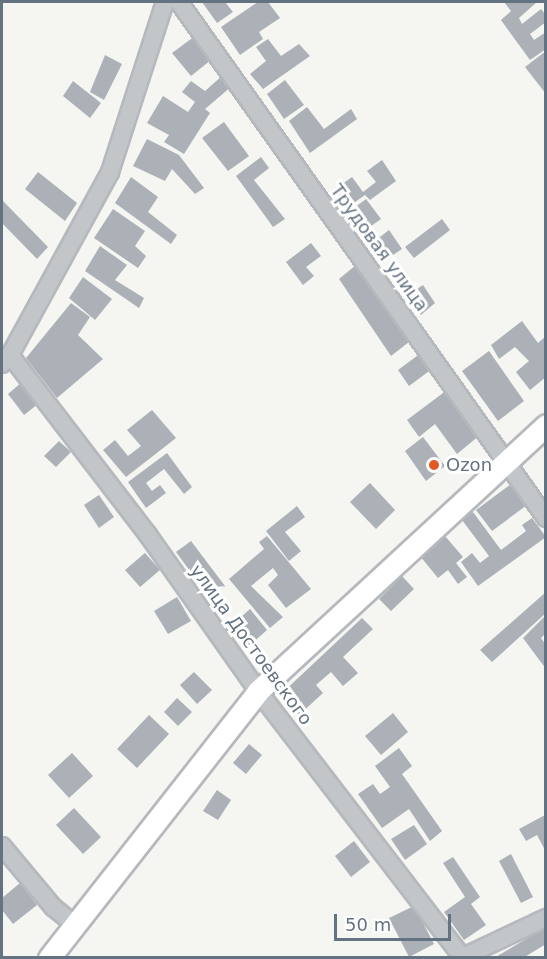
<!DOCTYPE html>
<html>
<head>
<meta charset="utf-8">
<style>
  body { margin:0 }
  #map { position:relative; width:547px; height:959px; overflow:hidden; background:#f5f5f1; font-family:"DejaVu Sans",sans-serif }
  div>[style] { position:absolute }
  .building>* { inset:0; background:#abb1b7 }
  .roads { filter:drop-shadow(2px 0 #b5b9bd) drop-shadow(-2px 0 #b5b9bd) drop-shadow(0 2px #b5b9bd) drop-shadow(0 -2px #b5b9bd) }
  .minor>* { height:16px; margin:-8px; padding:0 8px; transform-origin:8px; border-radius:8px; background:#c2c6c9 }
  .major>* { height:21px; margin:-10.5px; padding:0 10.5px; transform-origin:10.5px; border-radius:10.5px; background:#fff }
  .dots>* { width:16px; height:16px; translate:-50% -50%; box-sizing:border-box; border:3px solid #fff; border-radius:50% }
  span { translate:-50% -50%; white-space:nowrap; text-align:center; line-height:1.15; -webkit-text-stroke:6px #fff; paint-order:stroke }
  .street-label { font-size:18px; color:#647382 }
  .poi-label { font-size:18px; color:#647382 }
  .left { translate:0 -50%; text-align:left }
  .frame { position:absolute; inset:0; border:3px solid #647382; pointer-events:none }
  .scale { position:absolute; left:334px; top:914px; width:117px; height:27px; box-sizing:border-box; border:3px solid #647382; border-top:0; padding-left:8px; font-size:18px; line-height:21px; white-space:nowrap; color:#647382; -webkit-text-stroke:4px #fff; paint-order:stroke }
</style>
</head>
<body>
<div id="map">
  <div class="building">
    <i style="clip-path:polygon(202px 2px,225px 2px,233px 12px,217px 23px)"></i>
    <i style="clip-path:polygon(258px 2px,268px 2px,280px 18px,259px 32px,263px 39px,240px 55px,221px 27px)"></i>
    <i style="clip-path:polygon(504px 2px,537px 2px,519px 18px,522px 24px,541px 9px,546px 15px,546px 22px,530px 34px,534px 40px,546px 32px,546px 49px,530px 60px,501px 20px,511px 11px)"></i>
    <i style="clip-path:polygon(195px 36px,211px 60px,191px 76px,172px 53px)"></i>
    <i style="clip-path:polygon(268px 39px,281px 56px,299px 44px,310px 56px,263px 89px,250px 74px,266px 61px,256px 47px)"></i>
    <i style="clip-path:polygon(546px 51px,546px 94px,525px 67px)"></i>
    <i style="clip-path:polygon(105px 55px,122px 64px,104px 100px,90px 92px)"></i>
    <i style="clip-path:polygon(222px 76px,232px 86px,205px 109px,210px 113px,184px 154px,164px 142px,169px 135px,147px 123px,163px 96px,188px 112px,195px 102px,182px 92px,191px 81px,205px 91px)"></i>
    <i style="clip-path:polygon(285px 80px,304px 105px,284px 119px,267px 94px)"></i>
    <i style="clip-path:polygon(73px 81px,101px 103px,90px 118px,63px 96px)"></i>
    <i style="clip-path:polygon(307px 107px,324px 129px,351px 109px,357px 119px,310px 153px,289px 121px)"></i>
    <i style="clip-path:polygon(224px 122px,249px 156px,228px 171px,202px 138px)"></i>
    <i style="clip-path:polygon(147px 139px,179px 155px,204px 188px,195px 194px,172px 169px,165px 181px,133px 166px)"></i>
    <i style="clip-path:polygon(261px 157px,269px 168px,254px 180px,285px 219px,273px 227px,236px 176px)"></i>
    <i style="clip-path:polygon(382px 160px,396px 181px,370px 200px,365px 195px,348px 207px,334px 190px,352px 177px,363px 192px,376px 182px,367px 171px)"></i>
    <i style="clip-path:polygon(38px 172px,77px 203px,65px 221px,25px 189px)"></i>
    <i style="clip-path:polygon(131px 177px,158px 197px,148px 212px,177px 235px,171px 244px,115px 203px)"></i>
    <i style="clip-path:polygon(366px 199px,381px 219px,364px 231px,349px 212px)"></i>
    <i style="clip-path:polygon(2px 200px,48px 247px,37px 259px,2px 223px)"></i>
    <i style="clip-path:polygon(113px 209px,145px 231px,135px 246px,146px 256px,138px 268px,94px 238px)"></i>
    <i style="clip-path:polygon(442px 219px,450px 230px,414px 258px,405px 247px)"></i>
    <i style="clip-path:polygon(389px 230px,402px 249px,384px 261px,371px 244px)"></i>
    <i style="clip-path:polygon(311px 243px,321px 256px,306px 267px,314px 276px,303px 285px,286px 262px)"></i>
    <i style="clip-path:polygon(100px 246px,127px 265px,115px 280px,144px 298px,139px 308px,85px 271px)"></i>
    <i style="clip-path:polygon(356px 265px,414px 338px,391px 356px,339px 279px)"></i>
    <i style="clip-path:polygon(83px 277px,112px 299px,95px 320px,69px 298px)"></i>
    <i style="clip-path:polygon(423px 285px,435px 303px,421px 315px,407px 296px)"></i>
    <i style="clip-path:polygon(71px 303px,90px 317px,78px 335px,103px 359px,57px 398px,26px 358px)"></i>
    <i style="clip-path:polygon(522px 321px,538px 343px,546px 336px,546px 377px,530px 390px,516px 372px,529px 361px,515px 347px,499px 359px,491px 345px)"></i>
    <i style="clip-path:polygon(489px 351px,524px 401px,498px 421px,462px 371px)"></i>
    <i style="clip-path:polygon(421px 353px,432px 369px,409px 386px,398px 370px)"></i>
    <i style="clip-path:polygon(21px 383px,38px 404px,24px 415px,8px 394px)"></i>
    <i style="clip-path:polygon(447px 390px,480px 435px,457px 454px,435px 424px,419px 437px,407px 420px)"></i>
    <i style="clip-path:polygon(152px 410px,176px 438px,126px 477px,103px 450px,115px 440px,128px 456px,141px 446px,127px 430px)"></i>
    <i style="clip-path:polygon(423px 437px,445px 466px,426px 481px,405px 451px)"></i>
    <i style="clip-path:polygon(59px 441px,71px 452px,56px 467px,44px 456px)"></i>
    <i style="clip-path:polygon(167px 453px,192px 487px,184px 494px,164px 469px,146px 483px,152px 491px,160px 485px,166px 493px,146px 508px,128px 482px)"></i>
    <i style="clip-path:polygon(370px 483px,395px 510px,376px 529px,350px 502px)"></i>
    <i style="clip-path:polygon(511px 484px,527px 505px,492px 531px,476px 510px)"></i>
    <i style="clip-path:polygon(99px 495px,114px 517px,99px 528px,84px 505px)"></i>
    <i style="clip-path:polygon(297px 506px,305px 517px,285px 532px,301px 551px,289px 561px,266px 531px)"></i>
    <i style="clip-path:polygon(473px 512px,501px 550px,526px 531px,522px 525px,532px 518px,546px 537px,478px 586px,461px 562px,472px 553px,480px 563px,489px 556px,462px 520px)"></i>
    <i style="clip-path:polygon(267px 536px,311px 589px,286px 608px,268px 585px,278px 575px,273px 568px,251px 586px,283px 617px,270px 628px,229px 579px,264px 549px,259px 542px)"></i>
    <i style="clip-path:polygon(445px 536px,463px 557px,456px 563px,467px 577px,458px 584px,448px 570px,438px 578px,420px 556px)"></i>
    <i style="clip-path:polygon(191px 541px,225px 586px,209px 597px,176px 552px)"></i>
    <i style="clip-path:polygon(145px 553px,160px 570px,140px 587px,125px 570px)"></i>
    <i style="clip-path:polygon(402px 576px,414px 589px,391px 611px,379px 599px)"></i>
    <i style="clip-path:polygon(546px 592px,546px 613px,492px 662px,480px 650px)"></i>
    <i style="clip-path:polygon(177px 597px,191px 621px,168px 634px,154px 611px)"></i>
    <i style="clip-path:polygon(250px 609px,267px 630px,249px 646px,232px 625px)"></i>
    <i style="clip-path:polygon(546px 615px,546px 633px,541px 638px,546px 645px,546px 669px,523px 638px)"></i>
    <i style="clip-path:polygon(362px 618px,373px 629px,343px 657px,358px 673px,343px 686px,331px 672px,316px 685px,323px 693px,299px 715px,280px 695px)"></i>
    <i style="clip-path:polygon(194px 672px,212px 690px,197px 704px,180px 685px)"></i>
    <i style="clip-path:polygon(177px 698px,192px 712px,178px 726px,164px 712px)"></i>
    <i style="clip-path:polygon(393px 713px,408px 732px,381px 755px,365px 736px)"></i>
    <i style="clip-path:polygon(149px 715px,169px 734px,137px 768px,117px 749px)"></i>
    <i style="clip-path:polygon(249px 744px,262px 755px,246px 774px,233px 763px)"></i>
    <i style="clip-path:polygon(399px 748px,412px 766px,402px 774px,442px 831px,430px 841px,409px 809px,382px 828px,358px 794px,373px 784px,380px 794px,390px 787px,375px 766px)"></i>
    <i style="clip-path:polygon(72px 753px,93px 776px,69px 798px,48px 775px)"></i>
    <i style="clip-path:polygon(217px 790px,231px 800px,218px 820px,203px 811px)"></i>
    <i style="clip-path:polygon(74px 808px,101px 837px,83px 854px,56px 825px)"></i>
    <i style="clip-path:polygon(545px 815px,546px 816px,546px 852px,537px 835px,526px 841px,519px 829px)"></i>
    <i style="clip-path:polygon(414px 825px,427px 844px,405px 860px,391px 839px)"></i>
    <i style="clip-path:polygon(354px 841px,370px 862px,351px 877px,335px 856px)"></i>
    <i style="clip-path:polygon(511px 854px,533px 897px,521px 903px,499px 861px)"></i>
    <i style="clip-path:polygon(453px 857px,480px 897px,471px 904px,486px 925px,464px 940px,444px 912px,465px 897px,443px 863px)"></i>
    <i style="clip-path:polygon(20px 883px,37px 905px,13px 924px,2px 910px,2px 898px)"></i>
    <i style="clip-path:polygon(414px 906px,434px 944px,409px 957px,389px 918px)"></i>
    <i style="clip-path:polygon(546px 927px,546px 944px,523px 958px,494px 958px)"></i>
  </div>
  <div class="roads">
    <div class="minor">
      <i style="left:179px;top:2px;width:633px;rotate:54.58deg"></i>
      <i style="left:10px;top:355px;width:227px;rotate:52.5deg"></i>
      <i style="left:148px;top:535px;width:191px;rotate:54.8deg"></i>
      <i style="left:258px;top:691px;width:337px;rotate:52.5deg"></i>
      <i style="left:2px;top:364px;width:12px;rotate:-48deg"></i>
      <i style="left:10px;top:355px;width:209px;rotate:-61.3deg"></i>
      <i style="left:110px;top:172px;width:179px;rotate:-72.1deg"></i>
      <i style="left:2px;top:846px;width:80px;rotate:50.1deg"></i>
      <i style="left:53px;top:907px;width:26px;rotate:39deg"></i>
      <i style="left:461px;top:958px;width:94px;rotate:-25.2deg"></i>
    </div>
    <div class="major">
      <i style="left:49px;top:958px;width:339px;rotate:-51.9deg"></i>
      <i style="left:258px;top:691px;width:392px;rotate:-42.7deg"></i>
    </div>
  </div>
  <div class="dots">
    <i style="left:434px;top:465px;background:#e35923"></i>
  </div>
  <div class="street-label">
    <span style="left:379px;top:248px;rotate:54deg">Трудовая улица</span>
    <span style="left:251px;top:645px;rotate:54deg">улица Достоевского</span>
  </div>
  <div class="poi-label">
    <span class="left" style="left:446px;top:465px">Ozon</span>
  </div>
  <div class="frame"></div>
  <div class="scale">50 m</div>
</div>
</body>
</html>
